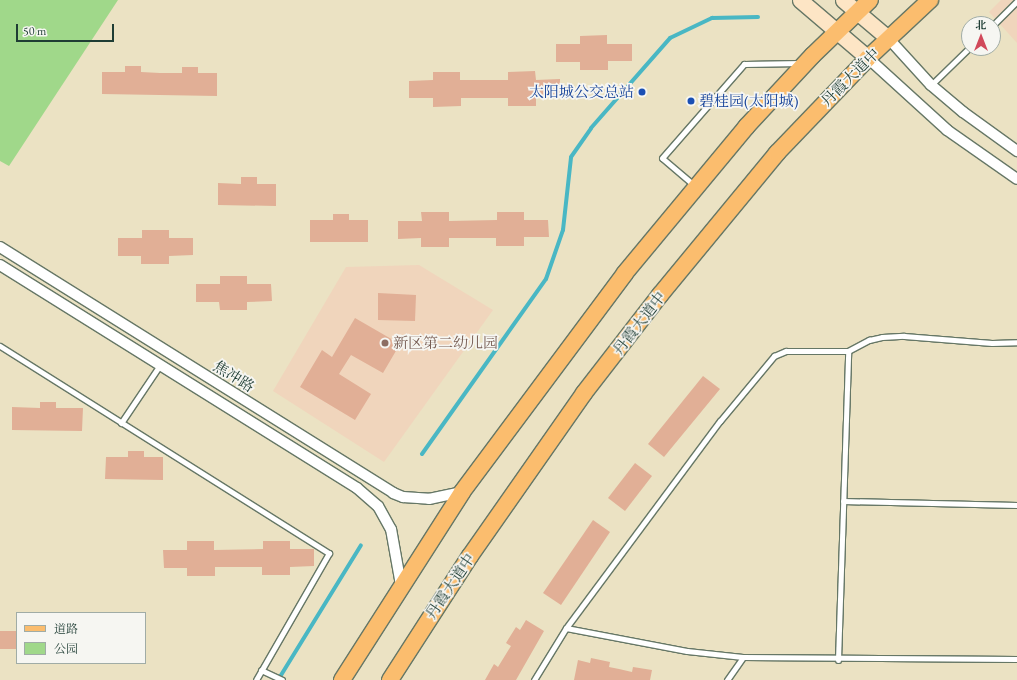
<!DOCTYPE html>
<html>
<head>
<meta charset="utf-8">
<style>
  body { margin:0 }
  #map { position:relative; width:1017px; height:680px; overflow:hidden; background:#ebe2c3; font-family:"EB Garamond","Noto Serif SC",serif }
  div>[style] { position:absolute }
  .built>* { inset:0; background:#f0d5bc }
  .green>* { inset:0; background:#a0d88a }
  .stream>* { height:4px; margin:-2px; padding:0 2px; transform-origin:2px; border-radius:2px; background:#49b7c4 }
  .building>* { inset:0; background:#e1af96 }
  .roads { filter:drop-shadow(1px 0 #676) drop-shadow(-1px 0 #676) drop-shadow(0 1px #676) drop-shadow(0 -1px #676) }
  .lane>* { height:5px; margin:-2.5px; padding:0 2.5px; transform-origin:2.5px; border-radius:2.5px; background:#fff }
  .street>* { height:10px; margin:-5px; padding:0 5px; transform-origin:5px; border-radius:5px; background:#fff }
  .secondary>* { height:15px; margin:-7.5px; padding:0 7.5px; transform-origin:7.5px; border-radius:7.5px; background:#fde5c5 }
  .primary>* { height:16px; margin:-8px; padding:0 8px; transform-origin:8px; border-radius:8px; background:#fbbd6e }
  .dots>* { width:11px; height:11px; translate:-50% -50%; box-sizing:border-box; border:2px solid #f6f6f2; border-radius:50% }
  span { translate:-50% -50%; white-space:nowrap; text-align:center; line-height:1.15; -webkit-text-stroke:3.5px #f6f6f2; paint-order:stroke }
  .street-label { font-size:15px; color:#1f3d34 }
  .transit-label { font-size:15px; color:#164399 }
  .right { translate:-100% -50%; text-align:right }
  .left { translate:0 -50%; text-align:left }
  .education-label { font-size:15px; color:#785e54 }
  .legend { position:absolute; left:16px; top:612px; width:130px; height:52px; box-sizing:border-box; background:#f6f6f2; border:1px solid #a0aca6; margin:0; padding:5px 7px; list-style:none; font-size:12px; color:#1f3d34 }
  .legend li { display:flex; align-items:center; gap:8px; height:20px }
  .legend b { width:20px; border:1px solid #a0aca6 }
  .north { position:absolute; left:961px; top:16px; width:40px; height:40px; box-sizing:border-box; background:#f6f6f2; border:1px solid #a0aca6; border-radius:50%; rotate:0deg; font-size:11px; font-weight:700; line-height:16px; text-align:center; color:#1f3d34 }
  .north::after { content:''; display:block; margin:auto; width:14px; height:18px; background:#d1495b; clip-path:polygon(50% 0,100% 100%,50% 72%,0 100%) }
  .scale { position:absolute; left:16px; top:24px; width:98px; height:18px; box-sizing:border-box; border:2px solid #1f3d34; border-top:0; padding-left:5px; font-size:12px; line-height:14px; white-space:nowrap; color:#1f3d34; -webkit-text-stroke:3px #f6f6f2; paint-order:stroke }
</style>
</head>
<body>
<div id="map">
  <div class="built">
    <i style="clip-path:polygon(1001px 0,1017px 0,1017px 43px,989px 12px)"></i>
    <i style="clip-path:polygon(419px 265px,493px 310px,384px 462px,273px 391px,346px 267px)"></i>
  </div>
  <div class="green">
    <i style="clip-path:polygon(0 0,118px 0,9px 166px,0 161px)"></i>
  </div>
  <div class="stream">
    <i style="left:422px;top:454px;width:214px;rotate:-54.7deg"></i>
    <i style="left:546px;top:279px;width:52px;rotate:-70.9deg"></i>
    <i style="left:563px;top:230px;width:73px;rotate:-83.7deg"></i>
    <i style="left:571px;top:157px;width:35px;rotate:-55deg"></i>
    <i style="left:591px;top:128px;width:120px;rotate:-48.7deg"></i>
    <i style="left:670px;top:38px;width:47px;rotate:-25.5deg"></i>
    <i style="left:712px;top:18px;width:46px;rotate:-1.2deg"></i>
    <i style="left:278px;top:680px;width:158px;rotate:-58.4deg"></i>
  </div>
  <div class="building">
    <i style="clip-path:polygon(607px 35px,607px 44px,632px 44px,632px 61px,608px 61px,608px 70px,580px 70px,580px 62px,556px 62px,556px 44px,580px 44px,580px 36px)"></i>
    <i style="clip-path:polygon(125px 66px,141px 66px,141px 72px,160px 73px,182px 73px,182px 67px,198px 67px,198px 73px,217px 73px,217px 96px,102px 94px,102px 72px,125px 72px)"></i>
    <i style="clip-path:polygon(535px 71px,536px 80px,560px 79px,560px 97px,536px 97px,536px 106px,508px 106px,508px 98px,461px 98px,461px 106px,433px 107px,433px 98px,409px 98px,409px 81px,433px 80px,433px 72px,460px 72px,460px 80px,508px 80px,508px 72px)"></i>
    <i style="clip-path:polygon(241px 177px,257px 177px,257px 184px,276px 184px,276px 206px,218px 205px,218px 183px,241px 184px)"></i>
    <i style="clip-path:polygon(421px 212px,449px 212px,449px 221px,497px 220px,497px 212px,524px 212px,524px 220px,548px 220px,549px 237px,524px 237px,524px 246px,496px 246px,496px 238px,449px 238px,449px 247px,421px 247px,421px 238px,398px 239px,398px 221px,422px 221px)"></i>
    <i style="clip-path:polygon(333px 214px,349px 214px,349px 220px,368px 220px,368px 242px,310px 242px,310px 220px,333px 220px)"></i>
    <i style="clip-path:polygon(142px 230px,169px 230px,169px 238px,193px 238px,193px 255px,169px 256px,169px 264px,141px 264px,141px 256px,118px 256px,118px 238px,142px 238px)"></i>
    <i style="clip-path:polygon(220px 276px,247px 276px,247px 284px,271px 284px,272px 301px,247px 302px,247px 310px,220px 310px,219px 302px,196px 302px,196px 284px,220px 284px)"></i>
    <i style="clip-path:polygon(378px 293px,416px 295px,415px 321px,378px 320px)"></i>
    <i style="clip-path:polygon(355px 318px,400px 344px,383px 373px,351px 355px,339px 374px,371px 394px,355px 420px,300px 387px,322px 350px,332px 357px)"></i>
    <i style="clip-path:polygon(703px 376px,720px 389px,664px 457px,648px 444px)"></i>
    <i style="clip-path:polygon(40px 402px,56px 402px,56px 408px,83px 408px,82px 431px,12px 430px,12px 407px,40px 408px)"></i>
    <i style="clip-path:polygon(128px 451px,144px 451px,144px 457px,163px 457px,163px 480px,105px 479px,106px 457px,128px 457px)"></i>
    <i style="clip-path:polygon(635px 463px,652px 476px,625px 511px,608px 498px)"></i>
    <i style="clip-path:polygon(593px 520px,610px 532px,561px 605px,543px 593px)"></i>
    <i style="clip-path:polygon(187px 541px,214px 541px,214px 550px,263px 549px,263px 541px,290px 541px,290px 549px,314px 549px,314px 566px,290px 567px,290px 575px,262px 575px,262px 567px,215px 567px,215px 576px,187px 576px,187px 568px,164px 568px,163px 550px,187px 550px)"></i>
    <i style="clip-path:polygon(526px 620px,544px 631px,516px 680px,485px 680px,494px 664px,498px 667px,511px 646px,506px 643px,516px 627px,520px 630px)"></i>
    <i style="clip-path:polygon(0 631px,17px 631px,17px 649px,0 649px)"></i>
    <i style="clip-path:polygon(591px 658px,610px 662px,609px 667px,619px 669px,632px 672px,633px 667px,652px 670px,650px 680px,574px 680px,578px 660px,590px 663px)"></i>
  </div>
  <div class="roads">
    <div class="lane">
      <i style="left:993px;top:25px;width:34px;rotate:-45deg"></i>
      <i style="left:931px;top:85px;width:53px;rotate:-44.2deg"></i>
      <i style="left:695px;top:186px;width:43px;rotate:-139.7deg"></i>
      <i style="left:662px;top:158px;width:125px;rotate:-48.9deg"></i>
      <i style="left:744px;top:64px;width:57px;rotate:-1deg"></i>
      <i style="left:0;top:346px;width:389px;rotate:32.2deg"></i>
      <i style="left:329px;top:553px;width:146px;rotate:119.9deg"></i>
      <i style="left:121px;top:423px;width:70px;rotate:-56.1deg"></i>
      <i style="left:843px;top:501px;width:174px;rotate:1.3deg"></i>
      <i style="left:566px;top:628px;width:123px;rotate:10.8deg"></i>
      <i style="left:687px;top:651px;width:56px;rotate:6.1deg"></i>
      <i style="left:743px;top:657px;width:274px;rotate:0.4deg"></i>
      <i style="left:838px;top:660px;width:309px;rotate:-88.1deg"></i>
      <i style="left:261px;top:670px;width:23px;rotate:25deg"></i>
      <i style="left:534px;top:680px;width:61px;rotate:-58.4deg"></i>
      <i style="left:566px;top:628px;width:258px;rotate:-53.4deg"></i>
      <i style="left:720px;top:421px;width:85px;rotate:-50.3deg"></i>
      <i style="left:774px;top:356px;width:13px;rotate:-23deg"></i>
      <i style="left:786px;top:351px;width:62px"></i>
      <i style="left:848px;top:351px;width:24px;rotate:-28deg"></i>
      <i style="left:869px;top:340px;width:13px;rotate:-13deg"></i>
      <i style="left:882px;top:337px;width:22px;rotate:-3deg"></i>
      <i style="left:904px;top:336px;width:88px;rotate:4.5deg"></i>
      <i style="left:992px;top:343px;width:25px;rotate:-2deg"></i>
      <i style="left:727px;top:680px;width:28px;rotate:-55deg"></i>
    </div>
    <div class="street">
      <i style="left:889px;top:39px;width:62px;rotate:47.6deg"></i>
      <i style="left:931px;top:85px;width:42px;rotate:40.2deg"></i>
      <i style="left:963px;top:112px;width:67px;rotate:35.8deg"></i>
      <i style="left:868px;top:58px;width:107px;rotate:42.3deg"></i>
      <i style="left:947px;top:130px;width:85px;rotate:35deg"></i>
      <i style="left:0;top:247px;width:464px;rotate:32deg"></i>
      <i style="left:393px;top:493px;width:11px;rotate:22deg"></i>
      <i style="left:403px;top:497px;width:26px;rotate:4deg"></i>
      <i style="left:429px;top:499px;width:34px;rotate:-12deg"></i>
      <i style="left:0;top:265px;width:421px;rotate:32deg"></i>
      <i style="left:357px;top:488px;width:28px;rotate:41deg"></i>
      <i style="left:378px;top:506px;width:26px;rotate:61deg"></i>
      <i style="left:391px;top:529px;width:57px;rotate:79.9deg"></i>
    </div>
    <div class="secondary">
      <i style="left:800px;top:0;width:89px;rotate:40.5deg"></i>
      <i style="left:843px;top:0;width:60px;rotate:40.3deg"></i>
    </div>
    <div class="primary">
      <i style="left:342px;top:680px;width:223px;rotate:-57.4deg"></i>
      <i style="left:462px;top:492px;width:273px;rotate:-53.3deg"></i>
      <i style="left:625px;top:273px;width:190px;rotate:-50.3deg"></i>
      <i style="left:746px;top:127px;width:98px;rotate:-47.1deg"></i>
      <i style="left:813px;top:55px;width:79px;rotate:-44deg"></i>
      <i style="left:390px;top:680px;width:148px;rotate:-57.2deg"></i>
      <i style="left:470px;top:556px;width:199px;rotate:-55deg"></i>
      <i style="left:584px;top:393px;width:124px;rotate:-52.2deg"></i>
      <i style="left:660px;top:295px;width:184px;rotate:-50.5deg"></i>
      <i style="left:777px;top:153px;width:132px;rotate:-46.2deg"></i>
      <i style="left:868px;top:58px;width:85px;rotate:-43.1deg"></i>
    </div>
  </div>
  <div class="dots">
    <i style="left:642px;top:92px;background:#1a4fb4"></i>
    <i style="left:691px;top:101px;background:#1a4fb4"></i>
    <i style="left:385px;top:343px;background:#8d6e63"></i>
  </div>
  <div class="street-label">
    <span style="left:850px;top:77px;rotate:-45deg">丹霞大道中</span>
    <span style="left:639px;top:323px;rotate:-52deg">丹霞大道中</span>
    <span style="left:234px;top:376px;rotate:32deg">焦冲路</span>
    <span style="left:450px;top:586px;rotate:-56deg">丹霞大道中</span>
  </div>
  <div class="transit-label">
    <span class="right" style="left:634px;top:92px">太阳城公交总站</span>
    <span class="left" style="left:699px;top:101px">碧桂园(太阳城)</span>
  </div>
  <div class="education-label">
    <span class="left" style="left:393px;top:343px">新区第二幼儿园</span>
  </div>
  <ul class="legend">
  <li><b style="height:5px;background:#fbbd6e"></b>道路</li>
  <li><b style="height:11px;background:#a0d88a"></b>公园</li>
  </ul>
  <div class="north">北</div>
  <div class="scale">50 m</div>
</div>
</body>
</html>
